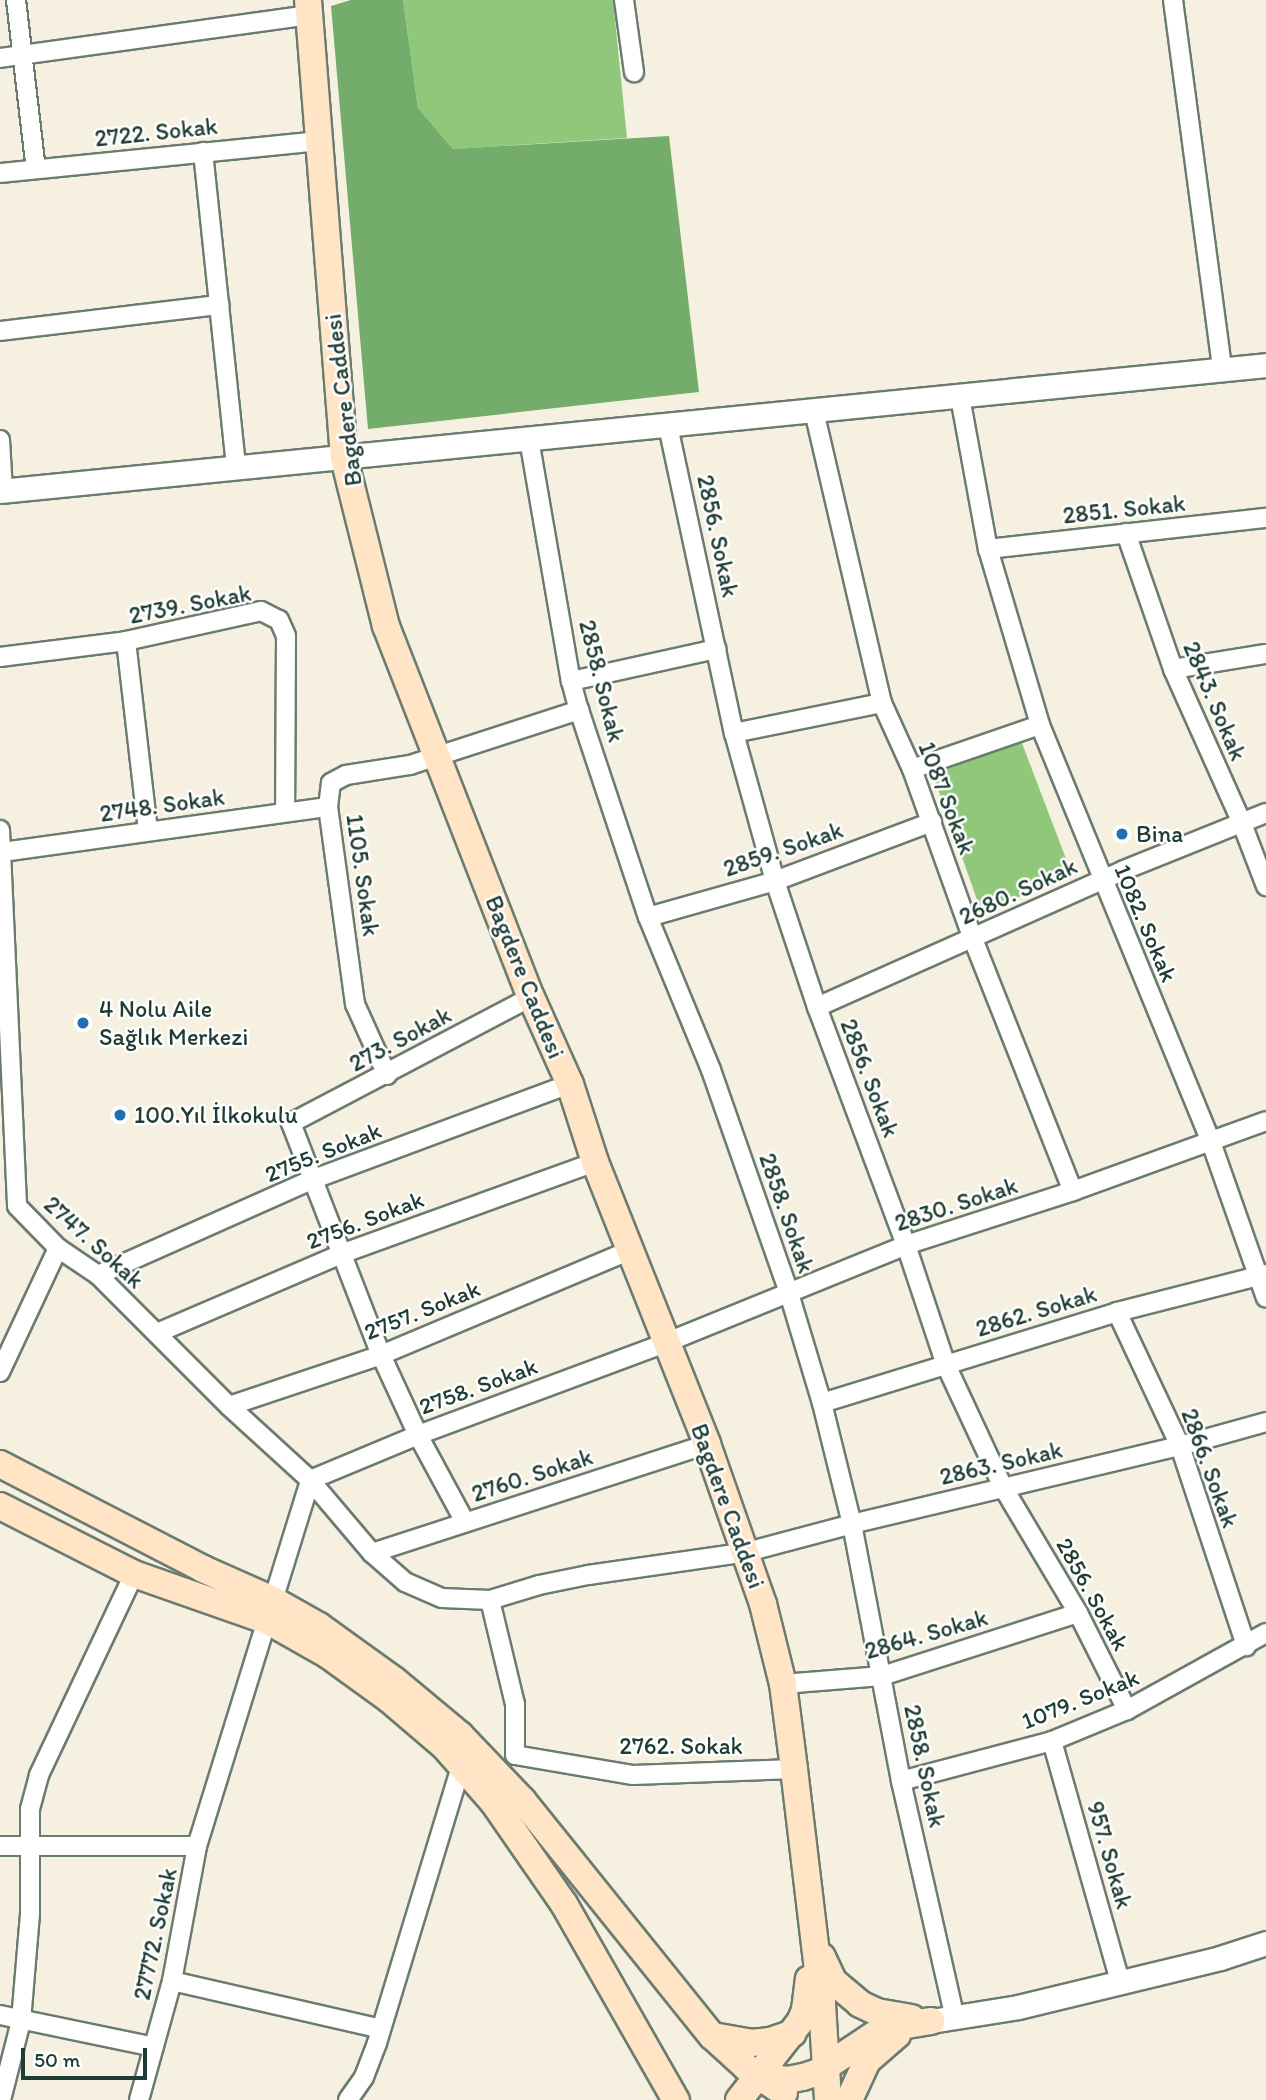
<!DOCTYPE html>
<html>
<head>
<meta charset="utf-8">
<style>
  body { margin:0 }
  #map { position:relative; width:1266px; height:2100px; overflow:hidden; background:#f5f0df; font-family:Itim,sans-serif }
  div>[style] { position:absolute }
  .green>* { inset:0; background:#90c87b }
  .forest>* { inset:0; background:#74ac6b }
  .roads { filter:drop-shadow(2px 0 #6a7c70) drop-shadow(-2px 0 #6a7c70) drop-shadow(0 2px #6a7c70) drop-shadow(0 -2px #6a7c70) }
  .minor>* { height:18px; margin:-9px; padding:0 9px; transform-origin:9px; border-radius:9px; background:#fff }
  .tertiary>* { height:23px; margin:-11.5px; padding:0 11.5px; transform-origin:11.5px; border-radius:11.5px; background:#fff }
  .secondary>* { height:26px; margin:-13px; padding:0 13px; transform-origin:13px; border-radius:13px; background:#ffe4c6 }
  .dots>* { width:19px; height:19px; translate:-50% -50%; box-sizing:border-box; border:4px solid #fff; border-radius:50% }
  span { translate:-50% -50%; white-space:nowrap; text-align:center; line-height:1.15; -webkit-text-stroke:5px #fff; paint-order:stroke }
  .street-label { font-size:24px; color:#1f3d34 }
  .poi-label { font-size:24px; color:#1f3d34 }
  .left { translate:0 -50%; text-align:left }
  .scale { position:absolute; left:21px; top:2048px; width:126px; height:32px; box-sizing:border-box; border:4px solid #1f3d34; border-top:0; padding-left:9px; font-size:21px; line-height:24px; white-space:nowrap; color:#1f3d34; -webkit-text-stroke:5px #fff; paint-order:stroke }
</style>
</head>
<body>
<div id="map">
  <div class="green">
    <i style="clip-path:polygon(403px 0,613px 0,627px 138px,453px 149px,418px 108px)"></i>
    <i style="clip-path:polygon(1020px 738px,1073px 877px,981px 911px,932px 772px)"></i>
  </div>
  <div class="forest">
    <i style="clip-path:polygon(351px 0,403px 0,418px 108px,453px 149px,669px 136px,699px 392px,368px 429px,331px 6px)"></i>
  </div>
  <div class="roads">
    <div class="minor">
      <i style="left:16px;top:0;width:170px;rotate:83.3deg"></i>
      <i style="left:624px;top:0;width:73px;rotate:82.1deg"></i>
      <i style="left:1173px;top:0;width:372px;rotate:82.4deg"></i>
      <i style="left:0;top:58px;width:311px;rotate:-7.9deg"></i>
      <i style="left:203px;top:152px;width:317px;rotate:84deg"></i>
      <i style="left:0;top:173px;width:320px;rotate:-5.7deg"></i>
      <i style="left:0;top:331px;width:221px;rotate:-6.8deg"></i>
      <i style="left:960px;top:397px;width:155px;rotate:79.6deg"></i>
      <i style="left:988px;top:549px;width:184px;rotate:73.5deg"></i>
      <i style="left:1040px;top:725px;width:451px;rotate:67.7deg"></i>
      <i style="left:1211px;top:1142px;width:165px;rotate:70.6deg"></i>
      <i style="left:814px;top:411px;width:300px;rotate:76.9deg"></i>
      <i style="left:882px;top:703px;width:72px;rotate:65.6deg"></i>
      <i style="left:912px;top:769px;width:181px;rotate:70.3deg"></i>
      <i style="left:973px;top:939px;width:271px;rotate:68.4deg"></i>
      <i style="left:668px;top:426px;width:314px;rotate:77.9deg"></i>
      <i style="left:734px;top:733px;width:154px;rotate:74.5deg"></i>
      <i style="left:775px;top:881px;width:133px;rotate:71.6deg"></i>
      <i style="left:817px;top:1007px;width:254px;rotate:69.5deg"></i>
      <i style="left:906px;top:1245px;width:126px;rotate:71.6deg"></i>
      <i style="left:946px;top:1365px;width:135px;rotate:65deg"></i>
      <i style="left:1003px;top:1487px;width:147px;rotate:59.2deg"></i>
      <i style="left:1078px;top:1613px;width:109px;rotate:63.2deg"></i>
      <i style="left:529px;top:439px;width:246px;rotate:80.2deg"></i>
      <i style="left:571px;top:681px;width:30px;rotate:75deg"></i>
      <i style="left:579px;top:710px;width:218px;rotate:71.6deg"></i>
      <i style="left:648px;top:917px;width:165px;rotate:67.6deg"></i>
      <i style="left:711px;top:1070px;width:233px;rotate:70.7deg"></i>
      <i style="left:788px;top:1290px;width:118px;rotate:73.3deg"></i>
      <i style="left:822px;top:1403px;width:125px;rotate:76.1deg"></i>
      <i style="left:852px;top:1524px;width:262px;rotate:79.2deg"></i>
      <i style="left:901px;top:1781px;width:243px;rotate:77.2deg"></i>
      <i style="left:0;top:440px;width:50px;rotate:86.6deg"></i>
      <i style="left:1126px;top:533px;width:144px;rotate:70.9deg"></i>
      <i style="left:1173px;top:669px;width:167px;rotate:65.9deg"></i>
      <i style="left:1241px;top:821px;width:70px;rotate:69deg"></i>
      <i style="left:988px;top:549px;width:280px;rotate:-6.4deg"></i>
      <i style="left:126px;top:641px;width:191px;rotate:83.4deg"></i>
      <i style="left:0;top:657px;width:127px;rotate:-7.2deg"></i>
      <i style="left:126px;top:641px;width:138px;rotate:-12.5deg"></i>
      <i style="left:261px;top:611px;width:20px;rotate:27deg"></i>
      <i style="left:279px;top:620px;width:17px;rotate:66deg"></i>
      <i style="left:286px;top:636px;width:176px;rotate:90.3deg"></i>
      <i style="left:1173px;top:669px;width:94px;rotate:-9.2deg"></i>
      <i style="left:571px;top:681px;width:149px;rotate:-12.4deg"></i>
      <i style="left:734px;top:733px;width:151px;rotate:-11.5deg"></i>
      <i style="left:912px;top:769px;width:135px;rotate:-19deg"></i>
      <i style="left:0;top:830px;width:376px;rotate:87.4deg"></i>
      <i style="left:17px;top:1206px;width:59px;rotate:45.7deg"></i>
      <i style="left:58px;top:1248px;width:48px;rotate:34deg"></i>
      <i style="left:98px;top:1275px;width:185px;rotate:45deg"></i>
      <i style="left:229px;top:1406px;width:110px;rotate:42.4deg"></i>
      <i style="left:310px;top:1480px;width:96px;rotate:49.7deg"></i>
      <i style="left:372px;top:1553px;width:44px;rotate:41.3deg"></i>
      <i style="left:405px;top:1582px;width:40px;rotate:23.4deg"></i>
      <i style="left:442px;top:1598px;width:48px;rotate:2.4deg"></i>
      <i style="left:490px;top:1600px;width:51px;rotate:-17deg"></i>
      <i style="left:539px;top:1585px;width:50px;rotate:-11.5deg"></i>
      <i style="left:588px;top:1575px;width:161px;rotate:-8.2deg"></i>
      <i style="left:747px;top:1552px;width:109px;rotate:-14.9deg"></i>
      <i style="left:852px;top:1524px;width:337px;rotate:-13.4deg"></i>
      <i style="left:1180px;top:1446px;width:89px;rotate:-15.6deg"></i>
      <i style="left:3px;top:852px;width:328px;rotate:-7.9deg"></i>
      <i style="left:648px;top:917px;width:132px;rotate:-15.8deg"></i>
      <i style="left:775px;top:881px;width:168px;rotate:-20.6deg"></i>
      <i style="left:817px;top:1007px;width:336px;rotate:-24deg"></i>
      <i style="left:1124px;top:870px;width:153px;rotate:-21.9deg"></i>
      <i style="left:387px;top:1075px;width:78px;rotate:-114.3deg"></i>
      <i style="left:355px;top:1004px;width:199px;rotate:-97.8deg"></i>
      <i style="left:328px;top:807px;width:24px;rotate:-83deg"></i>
      <i style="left:331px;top:783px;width:17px;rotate:-28deg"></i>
      <i style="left:346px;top:775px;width:65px;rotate:-8.9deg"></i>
      <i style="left:410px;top:765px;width:178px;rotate:-18deg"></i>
      <i style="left:98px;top:1275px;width:236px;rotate:-24deg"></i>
      <i style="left:314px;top:1179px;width:273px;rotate:-20.4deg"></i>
      <i style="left:1117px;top:1312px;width:148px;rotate:64.8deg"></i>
      <i style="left:1180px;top:1446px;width:211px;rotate:71.7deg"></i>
      <i style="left:157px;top:1333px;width:200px;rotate:-23.2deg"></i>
      <i style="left:341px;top:1254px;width:270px;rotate:-19.9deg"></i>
      <i style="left:0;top:1372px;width:137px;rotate:-64.9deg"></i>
      <i style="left:822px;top:1403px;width:309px;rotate:-17.1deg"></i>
      <i style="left:1117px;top:1312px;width:154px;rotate:-14.3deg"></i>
      <i style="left:229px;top:1406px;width:160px;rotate:-18.5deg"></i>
      <i style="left:381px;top:1355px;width:271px;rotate:-22.8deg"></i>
      <i style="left:465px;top:1522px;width:99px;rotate:-118.4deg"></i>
      <i style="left:418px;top:1435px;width:88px;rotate:-114.8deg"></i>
      <i style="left:381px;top:1355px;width:249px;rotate:-111.2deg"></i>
      <i style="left:291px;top:1123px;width:271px;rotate:-27.7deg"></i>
      <i style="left:372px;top:1553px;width:352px;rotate:-18deg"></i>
      <i style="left:490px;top:1600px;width:107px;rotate:76.5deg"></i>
      <i style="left:515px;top:1704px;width:51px;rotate:90deg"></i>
      <i style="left:515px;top:1755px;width:120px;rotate:9.6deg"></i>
      <i style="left:633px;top:1775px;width:161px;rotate:-2.1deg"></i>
      <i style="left:783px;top:1684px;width:99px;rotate:-4.6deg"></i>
      <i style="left:882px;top:1676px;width:206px;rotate:-17.8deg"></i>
      <i style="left:1052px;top:1741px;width:249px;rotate:74.2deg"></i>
      <i style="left:901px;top:1781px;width:156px;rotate:-14.8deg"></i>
      <i style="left:1052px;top:1741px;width:81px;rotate:-22.5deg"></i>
      <i style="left:1127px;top:1710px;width:159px;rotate:-29deg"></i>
      <i style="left:0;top:1846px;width:197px"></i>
      <i style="left:172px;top:1981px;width:214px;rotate:12.9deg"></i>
      <i style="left:0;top:2015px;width:157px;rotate:11.7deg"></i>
      <i style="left:1px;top:2100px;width:81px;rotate:-75.8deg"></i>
      <i style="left:21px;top:2021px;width:108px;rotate:-85.2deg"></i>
      <i style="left:30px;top:1913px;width:104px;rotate:-90deg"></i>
      <i style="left:30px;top:1809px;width:35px;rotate:-75deg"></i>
      <i style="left:39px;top:1775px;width:222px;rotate:-64.7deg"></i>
      <i style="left:139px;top:2100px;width:123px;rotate:-74.5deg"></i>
      <i style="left:172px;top:1981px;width:137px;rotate:-79.5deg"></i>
      <i style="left:197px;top:1846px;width:383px;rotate:-72.8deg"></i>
      <i style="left:310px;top:1480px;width:117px;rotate:-22.6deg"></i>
      <i style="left:418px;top:1435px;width:264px;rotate:-20.4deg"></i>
      <i style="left:665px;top:1343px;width:260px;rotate:-22.1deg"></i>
      <i style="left:906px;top:1245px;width:176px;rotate:-17.9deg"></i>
      <i style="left:1073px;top:1191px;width:205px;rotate:-19.9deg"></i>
      <i style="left:348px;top:2100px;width:28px;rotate:-55deg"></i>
      <i style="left:364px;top:2077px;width:36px;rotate:-69deg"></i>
      <i style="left:377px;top:2043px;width:289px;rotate:-73.1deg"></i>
    </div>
    <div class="tertiary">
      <i style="left:0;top:491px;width:1272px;rotate:-5.68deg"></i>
      <i style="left:931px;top:2021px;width:88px;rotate:-9.1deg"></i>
      <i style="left:1018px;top:2007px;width:208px;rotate:-13.6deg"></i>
      <i style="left:1220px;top:1958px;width:48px;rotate:-18.1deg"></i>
    </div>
    <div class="secondary">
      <i style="left:308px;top:0;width:459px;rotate:85.5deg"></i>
      <i style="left:344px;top:458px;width:173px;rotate:76deg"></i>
      <i style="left:386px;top:626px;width:398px;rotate:68.7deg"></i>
      <i style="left:531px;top:997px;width:95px;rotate:65.9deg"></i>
      <i style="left:570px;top:1084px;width:82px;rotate:72.2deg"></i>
      <i style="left:595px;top:1162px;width:303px;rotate:68.3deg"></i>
      <i style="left:707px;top:1444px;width:170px;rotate:70.7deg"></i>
      <i style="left:763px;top:1604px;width:82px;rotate:76deg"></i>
      <i style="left:783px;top:1684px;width:86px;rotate:82.6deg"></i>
      <i style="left:794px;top:1769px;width:237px;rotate:83.2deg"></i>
      <i style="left:822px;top:2004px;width:96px;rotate:86.4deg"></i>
      <i style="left:0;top:1464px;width:229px;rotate:27.3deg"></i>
      <i style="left:203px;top:1569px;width:77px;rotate:23.9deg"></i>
      <i style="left:273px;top:1600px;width:53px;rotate:29.5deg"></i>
      <i style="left:319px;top:1626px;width:92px;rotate:35.8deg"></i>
      <i style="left:394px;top:1680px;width:86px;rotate:39.8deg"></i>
      <i style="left:460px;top:1735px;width:91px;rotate:46.3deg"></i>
      <i style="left:523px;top:1801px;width:302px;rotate:51.2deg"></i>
      <i style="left:712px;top:2036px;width:46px;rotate:42.4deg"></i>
      <i style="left:746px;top:2067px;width:46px;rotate:34.4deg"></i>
      <i style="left:0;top:1506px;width:150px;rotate:26.9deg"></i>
      <i style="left:134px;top:1574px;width:142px;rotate:19.3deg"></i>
      <i style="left:268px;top:1621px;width:69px;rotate:29.5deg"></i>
      <i style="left:328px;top:1655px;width:75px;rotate:35.8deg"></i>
      <i style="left:389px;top:1699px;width:72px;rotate:40.5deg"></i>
      <i style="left:444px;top:1746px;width:76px;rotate:48.7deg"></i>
      <i style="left:494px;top:1803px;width:123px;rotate:55.3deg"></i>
      <i style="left:564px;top:1904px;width:226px;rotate:60.3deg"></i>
      <i style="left:822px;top:1957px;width:26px;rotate:65deg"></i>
      <i style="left:833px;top:1981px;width:35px;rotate:40deg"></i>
      <i style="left:860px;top:2004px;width:19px;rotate:25deg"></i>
      <i style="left:877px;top:2012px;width:35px;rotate:10deg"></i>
      <i style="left:713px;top:2036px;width:39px;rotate:10deg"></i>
      <i style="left:751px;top:2043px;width:19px;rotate:-6deg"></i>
      <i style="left:770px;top:2041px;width:24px;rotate:-19deg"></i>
      <i style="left:759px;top:2076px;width:28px;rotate:8deg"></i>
      <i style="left:787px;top:2080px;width:16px;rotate:-11deg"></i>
      <i style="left:803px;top:2077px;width:16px;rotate:-18deg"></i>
      <i style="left:818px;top:2072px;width:78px;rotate:-33.5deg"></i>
      <i style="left:883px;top:2029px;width:49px;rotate:-9.5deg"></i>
      <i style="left:739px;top:2100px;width:99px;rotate:-52deg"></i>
      <i style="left:800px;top:2022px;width:13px;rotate:-67deg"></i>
      <i style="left:805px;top:2010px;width:31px;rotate:-83deg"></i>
      <i style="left:849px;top:2100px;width:43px;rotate:-65.2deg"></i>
      <i style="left:867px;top:2061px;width:40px;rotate:-41deg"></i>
    </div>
  </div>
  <div class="dots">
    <i style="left:1122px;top:834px;background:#1f6fb2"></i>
    <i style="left:83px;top:1023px;background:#1f6fb2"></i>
    <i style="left:120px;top:1115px;background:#1f6fb2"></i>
  </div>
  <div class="street-label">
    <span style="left:156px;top:132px;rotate:-6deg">2722. Sokak</span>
    <span style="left:343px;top:400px;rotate:-97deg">Bagdere Caddesi</span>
    <span style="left:1124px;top:509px;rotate:-6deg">2851. Sokak</span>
    <span style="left:718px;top:536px;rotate:78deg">2856. Sokak</span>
    <span style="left:190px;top:604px;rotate:-11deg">2739. Sokak</span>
    <span style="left:602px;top:681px;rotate:76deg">2858. Sokak</span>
    <span style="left:1215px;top:701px;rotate:67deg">2843. Sokak</span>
    <span style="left:947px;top:798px;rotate:69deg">1087 Sokak</span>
    <span style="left:162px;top:805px;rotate:-8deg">2748. Sokak</span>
    <span style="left:783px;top:849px;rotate:-19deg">2859. Sokak</span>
    <span style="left:363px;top:875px;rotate:82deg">1105. Sokak</span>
    <span style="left:1018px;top:891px;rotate:-25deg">2680. Sokak</span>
    <span style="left:1146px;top:923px;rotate:67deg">1082. Sokak</span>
    <span style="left:525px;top:977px;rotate:68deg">Bagdere Caddesi</span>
    <span style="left:400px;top:1039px;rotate:-28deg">273. Sokak</span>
    <span style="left:870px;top:1078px;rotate:69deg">2856. Sokak</span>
    <span style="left:323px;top:1152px;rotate:-22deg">2755. Sokak</span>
    <span style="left:956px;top:1204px;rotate:-18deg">2830. Sokak</span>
    <span style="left:787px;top:1213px;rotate:71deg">2858. Sokak</span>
    <span style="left:365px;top:1220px;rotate:-21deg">2756. Sokak</span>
    <span style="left:94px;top:1242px;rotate:42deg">2747. Sokak</span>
    <span style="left:422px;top:1310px;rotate:-22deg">2757. Sokak</span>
    <span style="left:1036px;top:1311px;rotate:-17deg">2862. Sokak</span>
    <span style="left:478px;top:1386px;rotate:-20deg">2758. Sokak</span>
    <span style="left:1001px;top:1463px;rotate:-13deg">2863. Sokak</span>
    <span style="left:1210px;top:1468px;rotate:70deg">2866. Sokak</span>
    <span style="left:532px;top:1475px;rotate:-18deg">2760. Sokak</span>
    <span style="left:728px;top:1506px;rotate:70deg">Bagdere Caddesi</span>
    <span style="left:1093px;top:1594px;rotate:61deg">2856. Sokak</span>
    <span style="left:926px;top:1634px;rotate:-16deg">2864. Sokak</span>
    <span style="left:1080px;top:1699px;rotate:-22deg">1079. Sokak</span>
    <span style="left:681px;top:1746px">2762. Sokak</span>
    <span style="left:925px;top:1766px;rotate:78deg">2858. Sokak</span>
    <span style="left:1110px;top:1855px;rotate:74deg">957. Sokak</span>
    <span style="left:155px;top:1934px;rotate:-78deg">27772. Sokak</span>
  </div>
  <div class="poi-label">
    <span class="left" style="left:1136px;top:834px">Bina</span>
    <span class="left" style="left:99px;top:1023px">4 Nolu Aile<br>Sağlık Merkezi</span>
    <span class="left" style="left:134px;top:1115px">100.Yıl İlkokulu</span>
  </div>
  <div class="scale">50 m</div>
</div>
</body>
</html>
